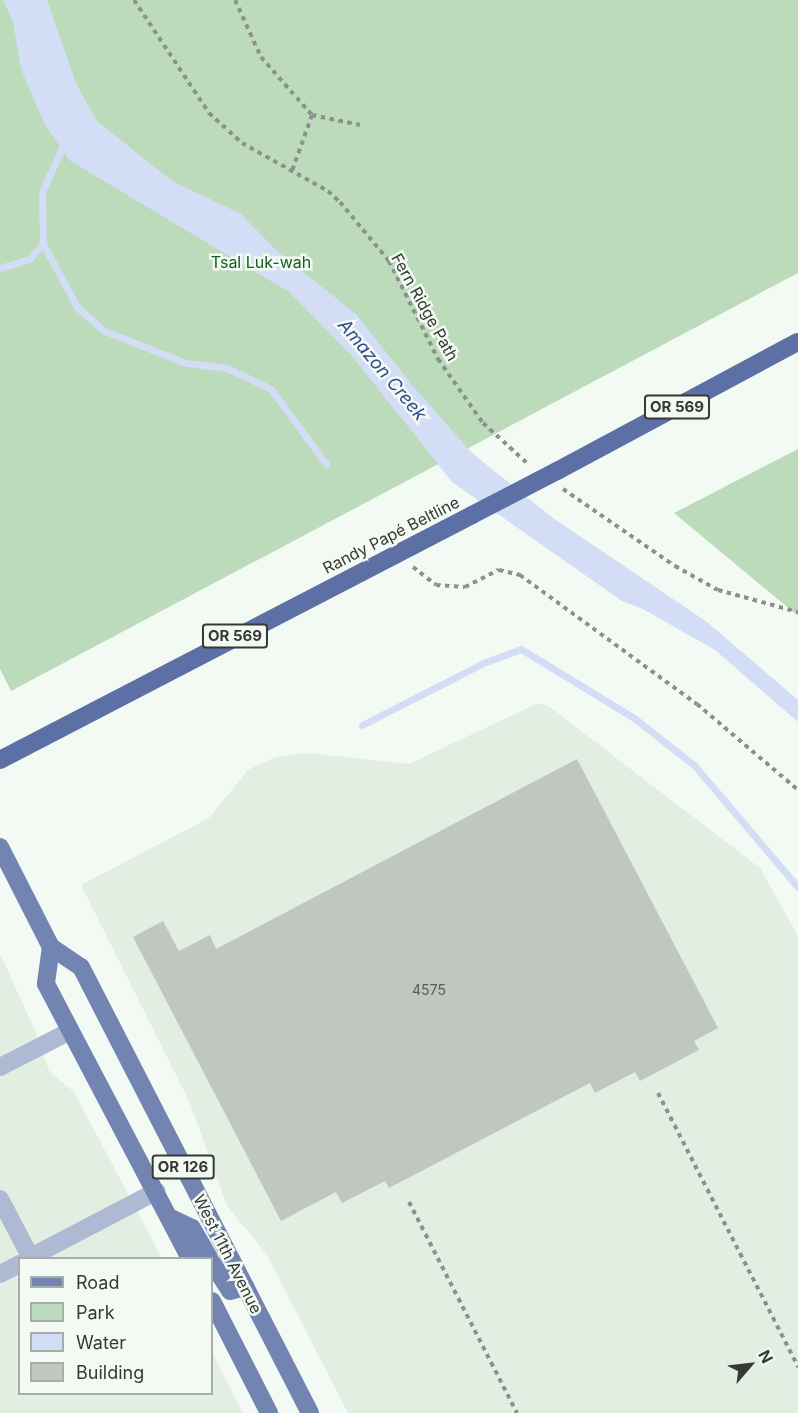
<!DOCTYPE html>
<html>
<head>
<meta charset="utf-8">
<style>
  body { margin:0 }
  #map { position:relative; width:798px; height:1413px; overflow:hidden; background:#f3faf3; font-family:Inter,sans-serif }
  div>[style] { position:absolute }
  .built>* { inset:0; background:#e2eee2 }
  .green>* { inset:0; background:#bbdbbb }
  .water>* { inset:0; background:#d3ddf5 }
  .stream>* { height:7px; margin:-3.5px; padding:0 3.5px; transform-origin:3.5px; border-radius:3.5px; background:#d3ddf5 }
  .building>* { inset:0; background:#c0c7c0 }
  .path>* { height:4px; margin-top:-2px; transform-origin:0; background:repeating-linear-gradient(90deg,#8d918d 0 4.5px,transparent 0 9px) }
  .minor>* { height:18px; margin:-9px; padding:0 9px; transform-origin:9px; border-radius:9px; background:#aeb9d3 }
  .major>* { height:18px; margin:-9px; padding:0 9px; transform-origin:9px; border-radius:9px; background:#7284b2 }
  .highway>* { height:18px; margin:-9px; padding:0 9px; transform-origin:9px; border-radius:9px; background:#5c70a5 }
  .highway-bridge>* { height:18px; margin:-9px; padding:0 9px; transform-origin:9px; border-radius:9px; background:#5c70a5 }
  span { translate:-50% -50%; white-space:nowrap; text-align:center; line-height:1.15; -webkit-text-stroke:5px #f3faf3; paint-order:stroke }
  .number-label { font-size:14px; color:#585c58 }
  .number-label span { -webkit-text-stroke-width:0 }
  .shield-label span { padding:2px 4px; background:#f3faf3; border:2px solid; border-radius:4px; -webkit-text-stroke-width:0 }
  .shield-label { font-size:15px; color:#363936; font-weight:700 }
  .park-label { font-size:16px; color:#155d20 }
  .street-label { font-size:16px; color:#363936 }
  .water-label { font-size:18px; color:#32488c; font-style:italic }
  .legend { position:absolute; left:18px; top:1257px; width:195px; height:138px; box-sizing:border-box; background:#f3faf3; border:2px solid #a7ada7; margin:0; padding:8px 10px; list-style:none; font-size:18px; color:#363936 }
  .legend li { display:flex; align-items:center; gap:12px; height:30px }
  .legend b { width:30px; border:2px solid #a7ada7 }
  .north { position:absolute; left:720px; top:1335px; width:60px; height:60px; -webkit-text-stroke:4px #f3faf3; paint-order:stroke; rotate:62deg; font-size:16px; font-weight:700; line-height:24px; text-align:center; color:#363936 }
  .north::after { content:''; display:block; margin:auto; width:21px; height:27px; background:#363936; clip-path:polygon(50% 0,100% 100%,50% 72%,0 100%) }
</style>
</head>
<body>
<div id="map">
  <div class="built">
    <i style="clip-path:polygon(536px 704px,547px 705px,760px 868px,798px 936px,798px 1413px,348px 1413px,267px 1255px,227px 1206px,190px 1103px,81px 885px,209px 818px,248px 770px,275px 757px,309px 753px,409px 764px)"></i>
    <i style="clip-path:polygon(0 954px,35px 1030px,49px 1071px,74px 1092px,162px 1258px,20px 1258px,20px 1394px,212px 1394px,212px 1353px,243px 1413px,0 1413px)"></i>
  </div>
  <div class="green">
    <i style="clip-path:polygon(0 0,798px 0,798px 273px,11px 691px,0 669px)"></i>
    <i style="clip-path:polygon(798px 449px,798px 616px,674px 513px)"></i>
  </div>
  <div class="water">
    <i style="clip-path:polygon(3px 0,47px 0,76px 83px,97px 121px,172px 181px,241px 214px,277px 251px,356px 314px,412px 385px,472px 453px,553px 518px,707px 622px,798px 700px,798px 722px,715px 650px,643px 609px,622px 601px,452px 482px,352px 356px,289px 292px,69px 160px,44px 123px,21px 69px,13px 22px)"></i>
  </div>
  <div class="stream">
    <i style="left:43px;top:244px;width:72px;rotate:61.6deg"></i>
    <i style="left:77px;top:307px;width:37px;rotate:41deg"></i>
    <i style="left:105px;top:331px;width:87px;rotate:21.6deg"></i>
    <i style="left:186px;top:363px;width:41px;rotate:7deg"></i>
    <i style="left:227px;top:368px;width:49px;rotate:25.5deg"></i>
    <i style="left:271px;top:389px;width:93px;rotate:53.7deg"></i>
    <i style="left:0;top:268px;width:30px;rotate:-17deg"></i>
    <i style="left:29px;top:259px;width:21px;rotate:-47deg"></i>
    <i style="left:43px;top:244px;width:52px;rotate:-91.1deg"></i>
    <i style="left:42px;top:192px;width:56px;rotate:-65.7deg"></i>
    <i style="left:362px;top:725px;width:136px;rotate:-27.1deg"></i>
    <i style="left:483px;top:663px;width:40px;rotate:-20.2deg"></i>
    <i style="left:521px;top:649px;width:132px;rotate:31.4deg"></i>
    <i style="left:634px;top:718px;width:76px;rotate:38.1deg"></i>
    <i style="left:694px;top:765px;width:160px;rotate:49.6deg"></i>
  </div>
  <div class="building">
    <i style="clip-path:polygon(577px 759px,718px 1028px,694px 1041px,699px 1050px,640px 1081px,635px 1072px,595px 1093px,590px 1083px,389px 1188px,385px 1181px,342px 1203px,336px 1192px,281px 1221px,133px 937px,163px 921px,179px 951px,210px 935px,216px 949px)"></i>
  </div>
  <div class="path">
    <i style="left:134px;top:0;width:136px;rotate:56.4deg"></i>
    <i style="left:209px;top:113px;width:45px;rotate:42.3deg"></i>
    <i style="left:242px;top:143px;width:98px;rotate:29.2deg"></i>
    <i style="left:328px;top:191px;width:16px;rotate:43deg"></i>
    <i style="left:340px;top:202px;width:77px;rotate:50.3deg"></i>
    <i style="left:389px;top:261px;width:110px;rotate:63.4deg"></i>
    <i style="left:438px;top:359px;width:78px;rotate:54.9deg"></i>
    <i style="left:483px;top:423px;width:61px;rotate:42.3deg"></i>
    <i style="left:235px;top:0;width:63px;rotate:65.5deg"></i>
    <i style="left:261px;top:57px;width:77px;rotate:48.7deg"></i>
    <i style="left:312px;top:115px;width:59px;rotate:109.7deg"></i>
    <i style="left:312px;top:115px;width:49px;rotate:11.8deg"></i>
    <i style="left:563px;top:489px;width:136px;rotate:34.5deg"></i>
    <i style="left:675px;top:566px;width:49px;rotate:29.2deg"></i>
    <i style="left:718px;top:590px;width:83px;rotate:15.4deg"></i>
    <i style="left:413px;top:567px;width:29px;rotate:38deg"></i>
    <i style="left:436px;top:585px;width:29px;rotate:4deg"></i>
    <i style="left:465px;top:587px;width:38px;rotate:-27deg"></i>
    <i style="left:499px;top:570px;width:22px;rotate:13deg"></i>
    <i style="left:520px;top:575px;width:219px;rotate:36.1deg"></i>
    <i style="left:697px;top:704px;width:133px;rotate:40.4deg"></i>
    <i style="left:658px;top:1093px;width:308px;rotate:62.9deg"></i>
    <i style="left:409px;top:1202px;width:237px;rotate:62.9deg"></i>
  </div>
  <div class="minor">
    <i style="left:0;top:1067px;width:79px;rotate:-27.2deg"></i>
    <i style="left:0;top:1199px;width:67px;rotate:62.3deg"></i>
    <i style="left:29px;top:1258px;width:144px;rotate:-27.6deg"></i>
    <i style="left:0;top:1274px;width:22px;rotate:-27deg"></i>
  </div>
  <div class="major">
    <i style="left:0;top:847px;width:112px;rotate:63deg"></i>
    <i style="left:51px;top:947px;width:36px;rotate:34deg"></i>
    <i style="left:81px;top:967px;width:501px;rotate:62.82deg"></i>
    <i style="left:51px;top:947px;width:37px;rotate:98deg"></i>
    <i style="left:46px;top:984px;width:310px;rotate:62.3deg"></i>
    <i style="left:169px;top:1217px;width:25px;rotate:26deg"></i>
    <i style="left:192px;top:1228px;width:34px;rotate:60deg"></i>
    <i style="left:212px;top:1263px;width:33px;rotate:57deg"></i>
    <i style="left:230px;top:1291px;width:16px;rotate:-15deg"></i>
    <i style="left:212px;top:1301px;width:126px;rotate:63deg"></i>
  </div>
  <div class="highway">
    <i style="left:557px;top:471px;width:273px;rotate:-28.2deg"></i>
    <i style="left:0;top:760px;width:532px;rotate:-27.43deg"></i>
  </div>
  <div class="highway-bridge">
    <i style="left:472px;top:515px;width:96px;rotate:-27.4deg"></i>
  </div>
  <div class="number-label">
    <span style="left:429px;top:990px">4575</span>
  </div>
  <div class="shield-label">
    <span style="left:677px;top:407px">OR 569</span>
    <span style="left:235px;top:636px">OR 569</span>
    <span style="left:183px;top:1167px">OR 126</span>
  </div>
  <div class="park-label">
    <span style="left:261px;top:262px">Tsal Luk-wah</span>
  </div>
  <div class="street-label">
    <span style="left:425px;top:307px;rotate:61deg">Fern Ridge Path</span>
    <span style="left:391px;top:535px;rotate:-27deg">Randy Papé Beltline</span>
    <span style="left:228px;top:1254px;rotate:63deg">West 11th Avenue</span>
  </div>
  <div class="water-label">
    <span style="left:382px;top:370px;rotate:50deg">Amazon Creek</span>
  </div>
  <ul class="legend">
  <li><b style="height:8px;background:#7284b2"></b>Road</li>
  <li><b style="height:16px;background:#bbdbbb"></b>Park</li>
  <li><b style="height:16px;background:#d3ddf5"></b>Water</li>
  <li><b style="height:16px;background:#c0c7c0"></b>Building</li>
  </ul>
  <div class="north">N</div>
</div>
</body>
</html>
